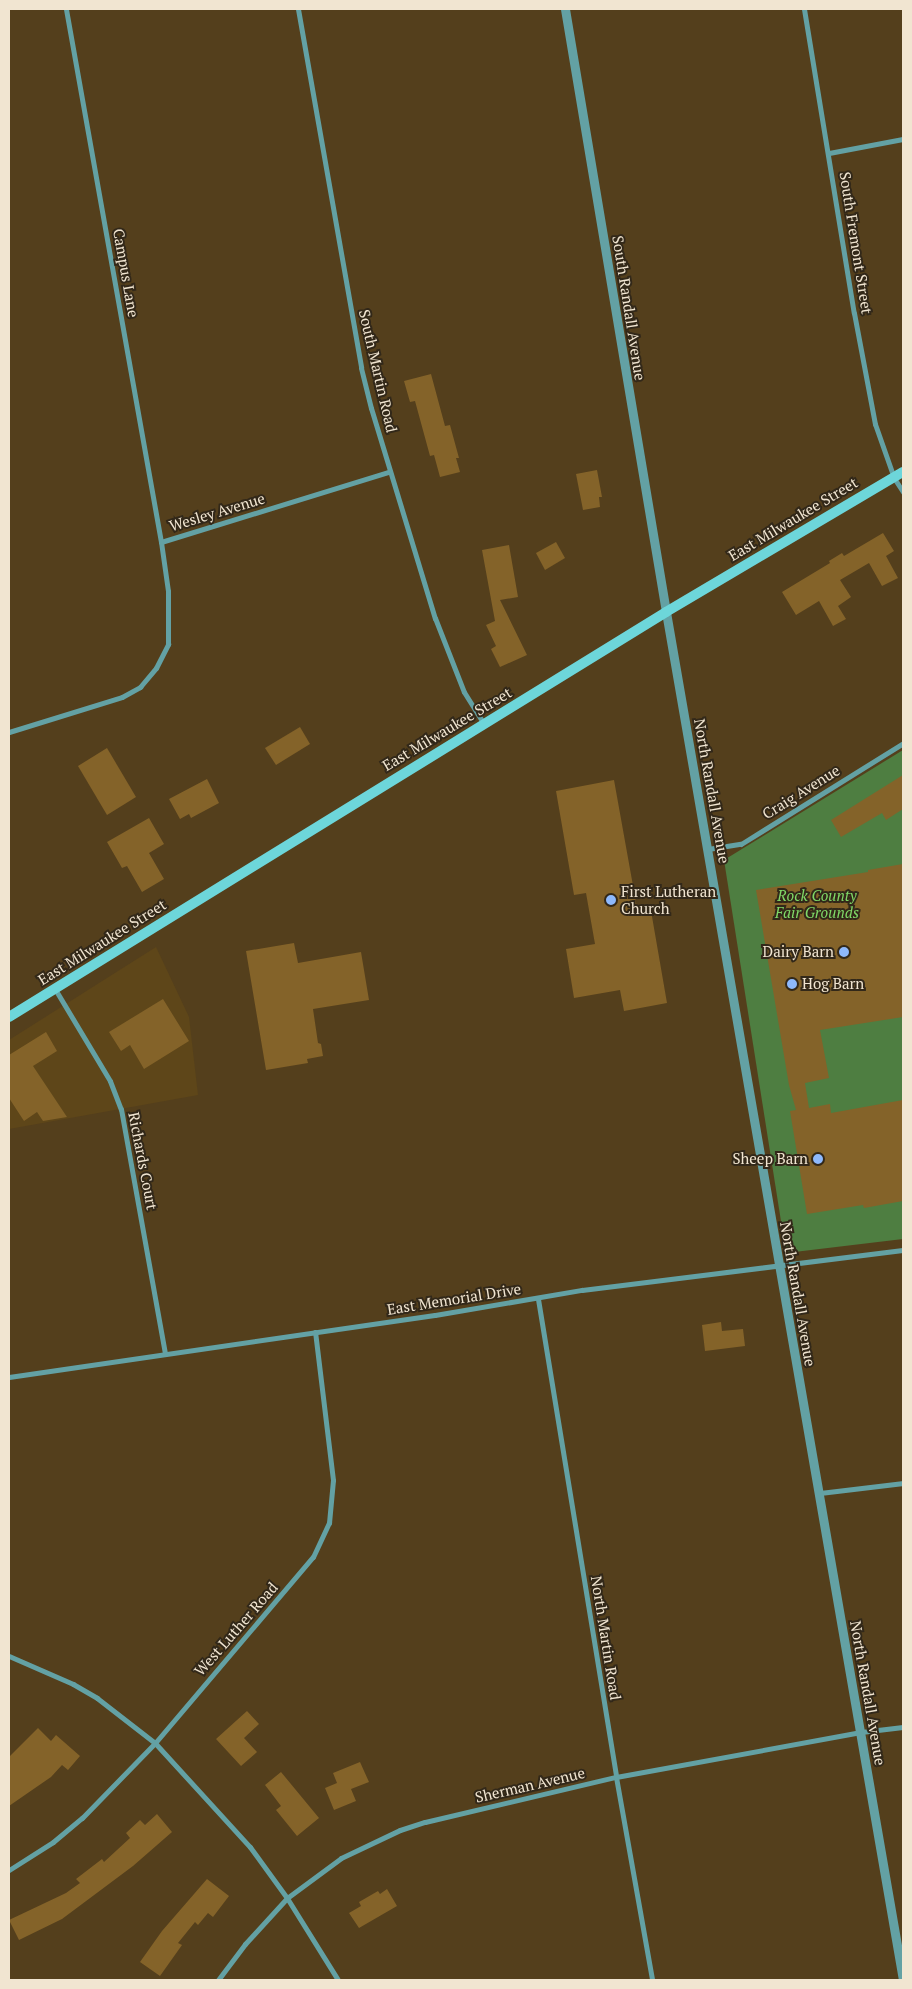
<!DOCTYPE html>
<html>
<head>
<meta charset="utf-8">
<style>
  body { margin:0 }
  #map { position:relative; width:912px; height:1989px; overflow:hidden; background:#543f1c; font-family:"PT Serif",serif }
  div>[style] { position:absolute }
  .built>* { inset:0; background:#5e4619 }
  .green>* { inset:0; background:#4e7e41 }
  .building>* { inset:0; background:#846329 }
  .minor>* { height:5px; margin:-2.5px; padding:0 2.5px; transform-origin:2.5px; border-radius:2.5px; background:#63a1a4 }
  .tertiary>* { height:9px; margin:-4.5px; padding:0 4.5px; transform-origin:4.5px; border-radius:4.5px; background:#63a1a4 }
  .secondary>* { height:10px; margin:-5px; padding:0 5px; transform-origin:5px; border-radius:5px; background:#6dd6da }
  .dots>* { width:14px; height:14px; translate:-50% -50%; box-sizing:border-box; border:2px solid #322819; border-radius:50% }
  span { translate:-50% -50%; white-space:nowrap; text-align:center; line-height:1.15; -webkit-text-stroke:4px #322819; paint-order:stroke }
  .street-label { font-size:15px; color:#f1e5d1 }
  .poi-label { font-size:15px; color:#f1e5d1 }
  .left { translate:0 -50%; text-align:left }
  .right { translate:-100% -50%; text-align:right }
  .park-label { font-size:15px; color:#80d967; font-style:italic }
  .frame { position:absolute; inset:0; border:10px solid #f1e5d1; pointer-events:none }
</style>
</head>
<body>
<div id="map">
  <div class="built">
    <i style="clip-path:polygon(156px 947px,189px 1017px,198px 1095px,9px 1129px,9px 1040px)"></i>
  </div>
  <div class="green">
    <i style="clip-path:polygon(903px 750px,903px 1239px,786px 1253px,724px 860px)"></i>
  </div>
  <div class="building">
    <i style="clip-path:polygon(431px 374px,445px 426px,450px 425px,459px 458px,456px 458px,460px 472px,440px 477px,434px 455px,430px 456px,415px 401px,410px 402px,404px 381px)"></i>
    <i style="clip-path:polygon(597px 470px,602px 497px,599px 497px,600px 507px,583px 510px,576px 474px)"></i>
    <i style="clip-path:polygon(883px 533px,894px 551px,886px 556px,898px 578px,882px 586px,869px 563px,840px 580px,851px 597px,838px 606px,846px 619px,833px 626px,819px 601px,796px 615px,782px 592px,830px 563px,829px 561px,842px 553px,844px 556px)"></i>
    <i style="clip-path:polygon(556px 542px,565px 558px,545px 570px,536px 553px)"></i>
    <i style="clip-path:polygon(509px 545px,518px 597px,500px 600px,527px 655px,500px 667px,491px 649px,496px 646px,486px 625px,495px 621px,482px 550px)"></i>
    <i style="clip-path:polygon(300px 727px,310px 744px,276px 765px,265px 748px)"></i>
    <i style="clip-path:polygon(107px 748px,136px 797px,107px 815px,78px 766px)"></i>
    <i style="clip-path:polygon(903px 775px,903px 809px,886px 820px,882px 813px,841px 837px,831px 820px)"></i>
    <i style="clip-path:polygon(207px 779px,219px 803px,191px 818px,189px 814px,180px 819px,169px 799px)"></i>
    <i style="clip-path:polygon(614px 780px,637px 908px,650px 905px,667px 1003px,624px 1011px,620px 990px,574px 998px,566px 949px,595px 944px,586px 893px,574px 895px,556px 791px)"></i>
    <i style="clip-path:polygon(149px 818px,164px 844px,149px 853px,164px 879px,142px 892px,127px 866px,122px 868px,107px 842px)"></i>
    <i style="clip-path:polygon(903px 864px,903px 1017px,820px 1030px,829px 1078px,805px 1083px,809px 1108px,830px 1104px,831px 1113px,903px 1100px,903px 1201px,864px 1208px,863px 1205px,807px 1214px,790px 1111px,796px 1110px,789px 1085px,756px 890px,868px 872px,868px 870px)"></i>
    <i style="clip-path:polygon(294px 943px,298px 963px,361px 952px,369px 1000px,313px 1009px,318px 1043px,321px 1044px,323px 1056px,307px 1059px,308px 1063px,266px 1070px,246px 951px)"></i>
    <i style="clip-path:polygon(163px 999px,189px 1041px,144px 1069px,130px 1045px,121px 1051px,109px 1032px)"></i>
    <i style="clip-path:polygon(46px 1032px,57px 1051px,33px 1066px,67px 1117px,43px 1121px,37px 1112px,24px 1121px,9px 1098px,9px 1055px)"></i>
    <i style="clip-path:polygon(721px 1322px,722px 1331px,743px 1329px,745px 1346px,705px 1351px,702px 1325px)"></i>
    <i style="clip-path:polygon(247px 1711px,259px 1724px,244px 1738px,257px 1752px,241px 1766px,216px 1739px)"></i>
    <i style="clip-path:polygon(38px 1728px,51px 1741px,56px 1735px,80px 1756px,68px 1770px,62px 1765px,51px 1777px,9px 1806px,9px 1757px)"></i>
    <i style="clip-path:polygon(360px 1762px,369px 1782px,351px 1789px,356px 1801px,334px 1810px,325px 1788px,337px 1783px,333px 1773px)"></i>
    <i style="clip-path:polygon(281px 1772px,319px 1818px,297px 1836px,276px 1810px,281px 1806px,265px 1785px)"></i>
    <i style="clip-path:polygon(157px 1814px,172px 1832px,133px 1866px,62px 1919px,19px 1940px,9px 1920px,66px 1893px,80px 1883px,76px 1879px,102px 1859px,104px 1862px,130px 1838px,126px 1833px,140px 1820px,145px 1825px)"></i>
    <i style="clip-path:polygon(207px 1879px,229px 1896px,213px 1917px,208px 1913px,198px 1925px,195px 1922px,178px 1943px,182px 1945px,160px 1976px,140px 1962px,162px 1931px)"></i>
    <i style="clip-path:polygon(387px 1889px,397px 1906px,359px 1928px,349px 1913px,361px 1906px,359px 1902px,378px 1891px,380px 1894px)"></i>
  </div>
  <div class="minor">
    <i style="left:298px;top:9px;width:364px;rotate:80deg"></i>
    <i style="left:361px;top:368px;width:41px;rotate:76deg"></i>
    <i style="left:371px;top:408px;width:220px;rotate:73.1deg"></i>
    <i style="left:435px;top:618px;width:79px;rotate:68.6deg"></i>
    <i style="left:464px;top:692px;width:38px;rotate:58deg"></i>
    <i style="left:804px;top:9px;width:308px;rotate:80.7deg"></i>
    <i style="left:854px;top:313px;width:113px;rotate:79.3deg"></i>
    <i style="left:875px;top:424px;width:57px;rotate:70.6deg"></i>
    <i style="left:894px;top:478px;width:17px;rotate:57deg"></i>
    <i style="left:829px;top:153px;width:75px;rotate:-10.7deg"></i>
    <i style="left:161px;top:542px;width:239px;rotate:-17.1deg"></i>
    <i style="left:9px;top:732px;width:118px;rotate:-17.2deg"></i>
    <i style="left:122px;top:697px;width:21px;rotate:-29deg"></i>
    <i style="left:140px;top:687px;width:25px;rotate:-50deg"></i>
    <i style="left:156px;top:668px;width:27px;rotate:-63deg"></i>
    <i style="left:168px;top:644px;width:53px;rotate:-90deg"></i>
    <i style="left:168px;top:591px;width:49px;rotate:-98.1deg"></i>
    <i style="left:161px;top:542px;width:541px;rotate:-100.11deg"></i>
    <i style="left:708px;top:849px;width:33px;rotate:-9deg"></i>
    <i style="left:741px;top:844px;width:191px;rotate:-31.9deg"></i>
    <i style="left:55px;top:989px;width:107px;rotate:59.1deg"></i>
    <i style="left:110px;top:1081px;width:30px;rotate:69deg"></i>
    <i style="left:121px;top:1109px;width:249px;rotate:79.8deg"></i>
    <i style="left:538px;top:1299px;width:484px;rotate:80.7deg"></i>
    <i style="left:616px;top:1777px;width:206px;rotate:79.9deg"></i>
    <i style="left:9px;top:1377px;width:430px;rotate:-8.3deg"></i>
    <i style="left:435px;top:1315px;width:149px;rotate:-9.7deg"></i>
    <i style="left:582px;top:1290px;width:323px;rotate:-7.1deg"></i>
    <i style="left:820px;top:1493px;width:84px;rotate:-6.9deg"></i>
    <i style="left:9px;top:1656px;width:70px;rotate:23.6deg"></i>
    <i style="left:73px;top:1684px;width:28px;rotate:30deg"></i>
    <i style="left:97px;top:1698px;width:73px;rotate:37.8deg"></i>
    <i style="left:155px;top:1743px;width:141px;rotate:47.6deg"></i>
    <i style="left:250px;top:1847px;width:63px;rotate:54deg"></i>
    <i style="left:287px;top:1898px;width:97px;rotate:58.1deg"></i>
    <i style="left:9px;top:1870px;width:52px;rotate:-32.5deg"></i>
    <i style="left:53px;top:1842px;width:38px;rotate:-40deg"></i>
    <i style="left:82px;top:1818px;width:105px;rotate:-45.8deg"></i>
    <i style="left:155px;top:1743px;width:244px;rotate:-49.7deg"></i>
    <i style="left:313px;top:1557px;width:38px;rotate:-65deg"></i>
    <i style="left:329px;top:1523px;width:43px;rotate:-84.7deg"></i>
    <i style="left:333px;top:1480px;width:149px;rotate:-96.9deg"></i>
    <i style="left:218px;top:1980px;width:45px;rotate:-53.1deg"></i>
    <i style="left:245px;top:1944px;width:62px;rotate:-47.6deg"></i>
    <i style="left:287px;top:1898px;width:67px;rotate:-36.5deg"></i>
    <i style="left:341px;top:1858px;width:65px;rotate:-25.4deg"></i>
    <i style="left:400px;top:1830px;width:26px;rotate:-18deg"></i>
    <i style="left:425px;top:1822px;width:196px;rotate:-13.3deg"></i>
    <i style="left:616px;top:1777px;width:249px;rotate:-10.4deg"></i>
    <i style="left:861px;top:1732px;width:42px;rotate:-6.8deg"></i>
  </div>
  <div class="tertiary">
    <i style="left:565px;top:9px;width:611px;rotate:80.49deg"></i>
    <i style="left:666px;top:612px;width:1388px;rotate:80.17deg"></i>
  </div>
  <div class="secondary">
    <i style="left:9px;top:1017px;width:772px;rotate:-31.65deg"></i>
    <i style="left:666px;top:612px;width:275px;rotate:-30.6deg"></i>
  </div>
  <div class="dots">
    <i style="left:611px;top:900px;background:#8eb9fc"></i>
    <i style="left:844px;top:952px;background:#8eb9fc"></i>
    <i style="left:792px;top:984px;background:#8eb9fc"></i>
    <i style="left:818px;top:1159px;background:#8eb9fc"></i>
  </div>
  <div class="street-label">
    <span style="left:856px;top:243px;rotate:81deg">South Fremont Street</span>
    <span style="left:126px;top:273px;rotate:80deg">Campus Lane</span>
    <span style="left:629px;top:308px;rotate:81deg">South Randall Avenue</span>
    <span style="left:378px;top:371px;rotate:77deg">South Martin Road</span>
    <span style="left:217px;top:512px;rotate:-17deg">Wesley Avenue</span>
    <span style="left:793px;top:519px;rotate:-31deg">East Milwaukee Street</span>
    <span style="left:447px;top:729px;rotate:-31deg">East Milwaukee Street</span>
    <span style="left:712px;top:791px;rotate:80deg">North Randall Avenue</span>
    <span style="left:801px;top:792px;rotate:-32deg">Craig Avenue</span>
    <span style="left:102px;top:942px;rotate:-32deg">East Milwaukee Street</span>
    <span style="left:143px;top:1161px;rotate:79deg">Richards Court</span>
    <span style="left:798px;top:1294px;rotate:80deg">North Randall Avenue</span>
    <span style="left:454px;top:1299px;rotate:-9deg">East Memorial Drive</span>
    <span style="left:236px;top:1629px;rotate:-49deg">West Luther Road</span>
    <span style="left:606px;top:1638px;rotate:81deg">North Martin Road</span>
    <span style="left:868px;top:1693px;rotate:80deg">North Randall Avenue</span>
    <span style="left:530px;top:1785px;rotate:-13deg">Sherman Avenue</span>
  </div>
  <div class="poi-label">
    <span class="left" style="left:621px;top:900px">First Lutheran<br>Church</span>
    <span class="right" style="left:834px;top:952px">Dairy Barn</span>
    <span class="left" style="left:802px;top:984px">Hog Barn</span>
    <span class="right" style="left:808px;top:1159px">Sheep Barn</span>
  </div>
  <div class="park-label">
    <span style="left:817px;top:904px">Rock County<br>Fair Grounds</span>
  </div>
  <div class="frame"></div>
</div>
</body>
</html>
